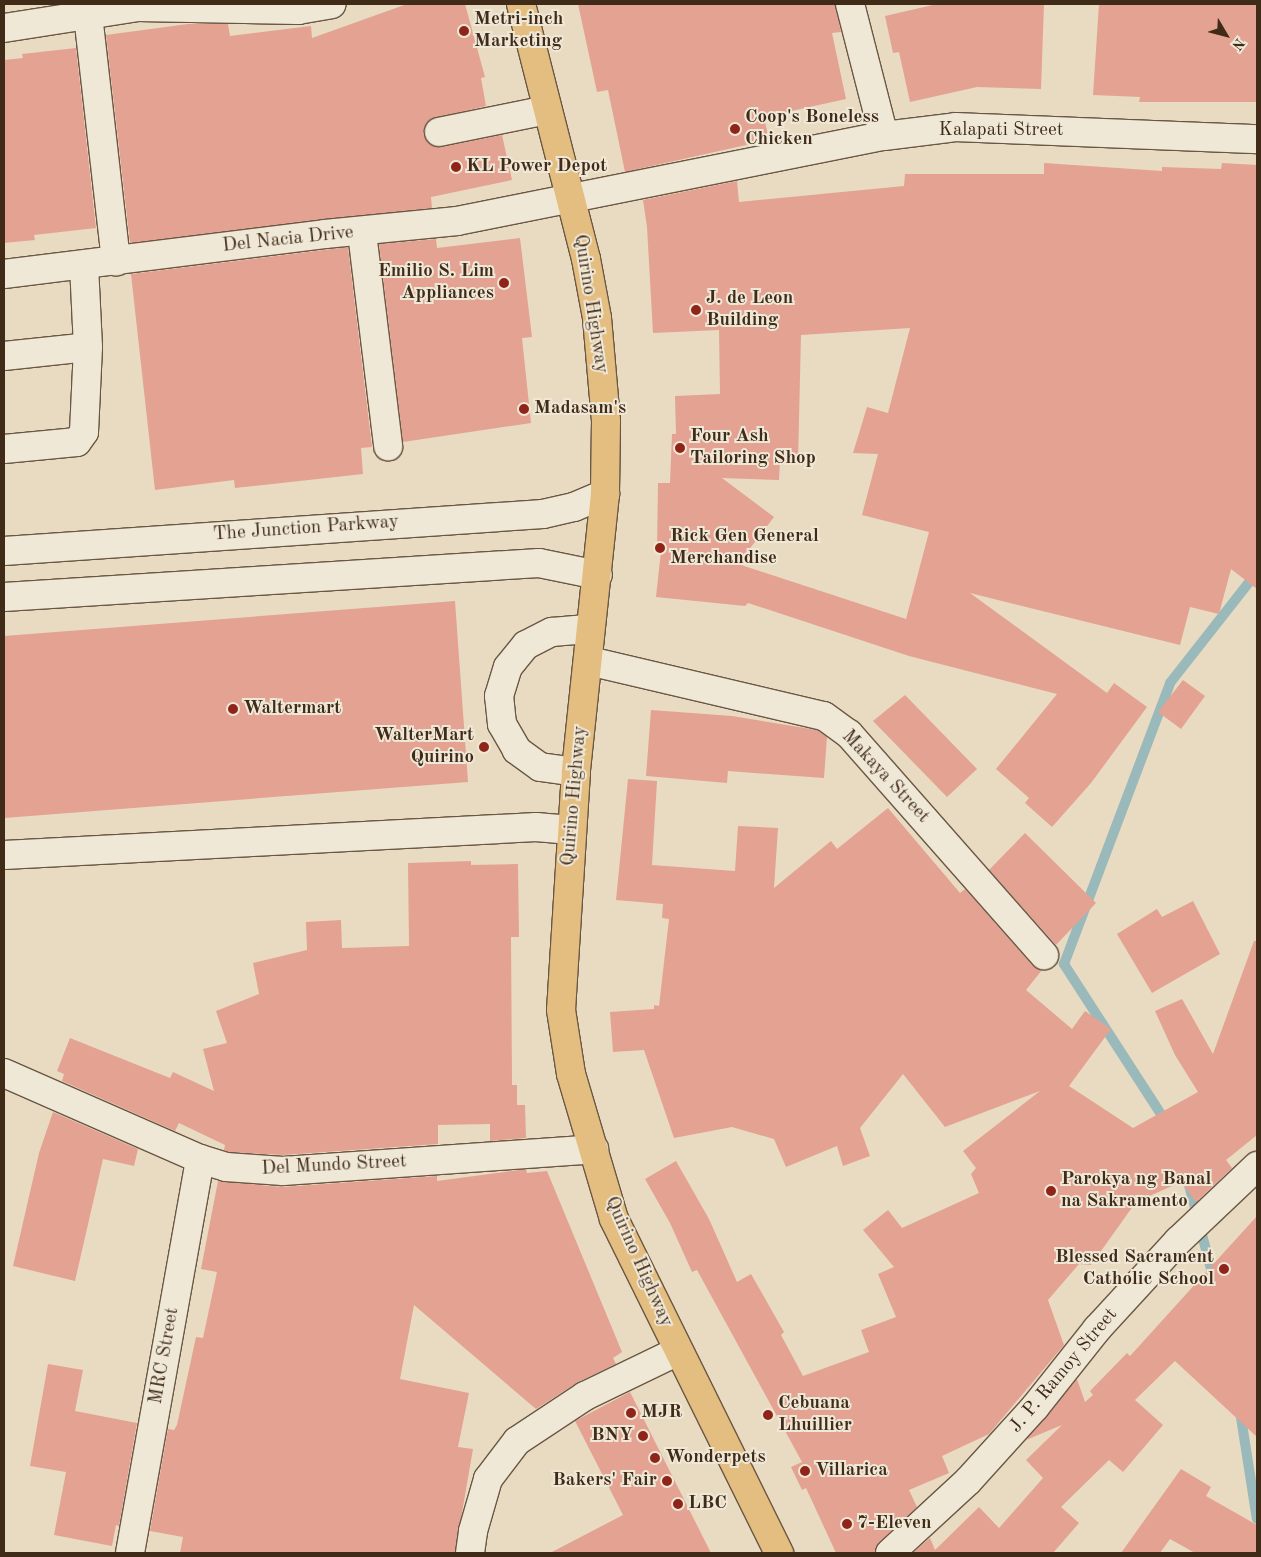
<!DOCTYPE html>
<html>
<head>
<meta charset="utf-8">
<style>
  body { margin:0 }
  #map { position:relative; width:1261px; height:1557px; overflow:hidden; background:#e8dbc1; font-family:"Old Standard TT",serif }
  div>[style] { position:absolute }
  .stream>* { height:10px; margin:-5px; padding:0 5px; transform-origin:5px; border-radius:5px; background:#99b9bb }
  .building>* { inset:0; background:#e4a293 }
  .roads { filter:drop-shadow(1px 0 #6a5743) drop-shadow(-1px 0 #6a5743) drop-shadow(0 1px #6a5743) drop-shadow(0 -1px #6a5743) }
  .minor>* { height:28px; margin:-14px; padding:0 14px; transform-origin:14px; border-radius:14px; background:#f0e8d7 }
  .major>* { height:28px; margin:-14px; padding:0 14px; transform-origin:14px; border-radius:14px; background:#e4be80 }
  .dots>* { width:14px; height:14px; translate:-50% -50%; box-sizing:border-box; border:2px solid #f0e8d7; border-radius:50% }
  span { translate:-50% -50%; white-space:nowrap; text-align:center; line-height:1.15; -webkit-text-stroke:4px #f0e8d7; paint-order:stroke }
  .poi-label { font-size:19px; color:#402b19; font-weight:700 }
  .left { translate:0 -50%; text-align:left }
  .right { translate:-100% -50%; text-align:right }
  .street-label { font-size:19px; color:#402b19 }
  .frame { position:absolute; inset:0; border:5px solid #402b19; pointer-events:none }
  .north { position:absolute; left:1201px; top:10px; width:50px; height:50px; -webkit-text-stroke:4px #f0e8d7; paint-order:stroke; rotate:127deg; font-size:14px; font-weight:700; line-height:20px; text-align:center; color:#402b19 }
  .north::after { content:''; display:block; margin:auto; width:18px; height:22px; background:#402b19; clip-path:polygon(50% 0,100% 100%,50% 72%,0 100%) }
</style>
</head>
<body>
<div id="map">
  <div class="stream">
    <i style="left:1168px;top:1125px;width:192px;rotate:-122.9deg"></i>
    <i style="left:1064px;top:964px;width:300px;rotate:-69.3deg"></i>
    <i style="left:1170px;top:683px;width:141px;rotate:-51.9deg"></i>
    <i style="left:1189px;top:1185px;width:98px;rotate:75.3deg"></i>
    <i style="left:1240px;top:1411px;width:109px;rotate:81.1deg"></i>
  </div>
  <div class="building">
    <i style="clip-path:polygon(407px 4px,465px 4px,485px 77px,481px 78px,486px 106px,429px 120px,424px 128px,427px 142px,442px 147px,502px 135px,512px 180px,431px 197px,432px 208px,130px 243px,106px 35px,188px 24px,228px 24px,230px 36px,311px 26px,312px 38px)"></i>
    <i style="clip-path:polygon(578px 4px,835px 4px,841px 32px,832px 33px,846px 99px,764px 117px,769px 140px,625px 172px,608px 90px,597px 92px)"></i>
    <i style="clip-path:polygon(937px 4px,1044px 4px,1041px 89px,977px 87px,910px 102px,899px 52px,893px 53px,885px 16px)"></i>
    <i style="clip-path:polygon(1099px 4px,1257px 4px,1257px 102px,1139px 102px,1140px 97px,1093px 95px)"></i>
    <i style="clip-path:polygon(76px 48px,96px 228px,34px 235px,35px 240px,4px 243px,4px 60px,23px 58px,22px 54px)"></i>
    <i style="clip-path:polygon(evenodd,1044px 163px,1162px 171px,1162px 167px,1221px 169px,1222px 163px,1257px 165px,1257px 589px,1231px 569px,1219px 614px,1190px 607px,1180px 645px,970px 593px,1107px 693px,1114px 683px,1147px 707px,1091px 783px,1052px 827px,1025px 803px,1029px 798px,996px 769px,1057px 694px,909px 656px,748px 603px,745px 606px,656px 597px,661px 551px,657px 551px,658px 483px,670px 483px,672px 434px,676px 434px,675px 396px,720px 394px,719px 330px,653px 333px,647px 227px,643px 200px,737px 181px,739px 202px,904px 186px,905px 174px,1044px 174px,1044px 163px,910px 328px,888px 413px,867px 407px,853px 453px,878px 454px,862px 515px,929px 532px,906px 619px,738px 564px,774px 517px,722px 478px,779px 480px,780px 461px,798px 462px,801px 335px,910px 328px)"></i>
    <i style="clip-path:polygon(520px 238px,532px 337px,522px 338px,531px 423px,403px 442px,379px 244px,436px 239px,437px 248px)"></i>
    <i style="clip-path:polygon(348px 247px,372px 447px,361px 448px,363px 474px,235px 488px,234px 480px,155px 490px,131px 274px)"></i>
    <i style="clip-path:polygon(455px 601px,468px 782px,4px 818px,4px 636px)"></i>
    <i style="clip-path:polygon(1183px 680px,1205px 696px,1181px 729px,1158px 712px)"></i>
    <i style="clip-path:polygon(905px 695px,977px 769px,947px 797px,873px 721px)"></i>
    <i style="clip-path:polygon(651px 710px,732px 716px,817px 730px,827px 737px,824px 778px,728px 771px,727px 783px,646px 776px)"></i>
    <i style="clip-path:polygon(628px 779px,657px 781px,652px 865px,735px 871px,738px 826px,778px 828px,774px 888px,831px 841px,837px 849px,888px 808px,960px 893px,965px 889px,1032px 965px,1042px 970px,1026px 990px,1072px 1029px,1085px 1011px,1111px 1029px,1069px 1086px,1133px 1128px,1198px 1092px,1175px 1055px,1155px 1011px,1182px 999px,1213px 1054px,1254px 941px,1257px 941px,1257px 1135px,1226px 1160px,1232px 1168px,1196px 1202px,1181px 1182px,1136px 1202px,1091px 1265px,1079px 1264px,1048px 1300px,1064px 1345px,989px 1434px,942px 1456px,949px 1473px,909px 1490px,917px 1507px,879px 1542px,875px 1553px,836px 1553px,806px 1488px,802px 1490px,791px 1467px,802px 1462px,697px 1270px,692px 1272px,670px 1223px,645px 1179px,676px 1161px,709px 1219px,737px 1282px,751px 1274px,784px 1332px,781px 1335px,803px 1376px,869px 1352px,861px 1330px,896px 1317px,878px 1274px,894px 1267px,863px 1230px,888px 1210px,902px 1228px,979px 1193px,971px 1174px,976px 1168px,963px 1151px,1040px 1091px,945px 1127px,903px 1074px,860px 1128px,870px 1156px,843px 1166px,837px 1146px,786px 1167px,774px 1139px,732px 1127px,674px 1138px,644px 1050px,613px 1052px,610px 1012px,654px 1009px,654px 1005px,659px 1006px,669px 919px,662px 918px,663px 904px,616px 900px)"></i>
    <i style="clip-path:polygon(1025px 833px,1096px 903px,1056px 945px,989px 870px)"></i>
    <i style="clip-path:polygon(471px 861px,471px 865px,518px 864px,519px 937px,511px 937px,512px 1085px,517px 1085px,517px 1105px,525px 1105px,526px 1138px,490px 1141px,490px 1124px,438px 1125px,438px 1144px,283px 1155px,229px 1152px,224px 1150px,225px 1145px,179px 1123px,175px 1131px,62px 1081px,64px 1074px,57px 1071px,70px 1038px,170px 1078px,173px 1072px,214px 1091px,203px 1049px,227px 1043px,216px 1011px,259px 994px,253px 963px,307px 950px,306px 922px,341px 920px,342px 948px,409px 946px,408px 863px)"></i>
    <i style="clip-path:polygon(1193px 901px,1220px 954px,1152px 993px,1117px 934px,1157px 909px,1162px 917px)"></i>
    <i style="clip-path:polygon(53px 1112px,138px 1149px,134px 1166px,103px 1159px,75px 1281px,13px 1266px,39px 1153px)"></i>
    <i style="clip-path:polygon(526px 1169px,527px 1173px,547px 1171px,622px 1352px,613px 1358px,616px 1364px,578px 1382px,536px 1409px,414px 1305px,400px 1379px,469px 1393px,458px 1447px,473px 1449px,455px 1553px,180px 1553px,183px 1537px,150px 1531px,168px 1429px,174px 1430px,177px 1425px,196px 1337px,203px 1338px,217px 1272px,201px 1269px,218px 1181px,282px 1187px,437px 1176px,437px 1181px)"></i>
    <i style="clip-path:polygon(1257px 1216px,1257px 1437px,1175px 1361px,1135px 1400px,1163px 1425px,1123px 1472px,1109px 1460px,1061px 1507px,1079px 1523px,1053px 1553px,913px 1553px,930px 1538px,935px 1550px,979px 1507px,999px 1528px,1043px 1478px,1026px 1460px,1062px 1425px,1026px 1440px,1077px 1379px,1085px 1402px,1093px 1395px,1090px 1391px,1127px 1353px,1130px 1356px)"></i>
    <i style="clip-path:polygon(48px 1364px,83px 1370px,75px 1411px,137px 1423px,119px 1526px,116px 1525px,112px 1546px,54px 1535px,66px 1472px,30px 1466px)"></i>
    <i style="clip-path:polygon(630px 1392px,711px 1553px,550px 1553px,623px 1515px,575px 1421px)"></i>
    <i style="clip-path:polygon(1181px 1469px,1211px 1487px,1206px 1496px,1257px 1525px,1257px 1553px,1195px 1553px,1170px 1539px,1160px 1553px,1121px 1553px)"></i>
  </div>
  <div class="roads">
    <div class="minor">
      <i style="left:850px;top:4px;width:136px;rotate:75.6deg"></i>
      <i style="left:88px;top:15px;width:248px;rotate:83.5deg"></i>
      <i style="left:4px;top:28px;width:136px;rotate:-8.9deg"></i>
      <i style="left:138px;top:7px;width:160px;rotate:1.1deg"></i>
      <i style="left:298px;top:10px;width:34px;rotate:-10deg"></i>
      <i style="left:439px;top:132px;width:110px;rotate:-11.5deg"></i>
      <i style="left:362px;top:233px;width:215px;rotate:83deg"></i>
      <i style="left:4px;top:274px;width:323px;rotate:-7.1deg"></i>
      <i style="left:325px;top:234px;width:133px;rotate:-5.6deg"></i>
      <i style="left:457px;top:221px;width:435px;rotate:-11.3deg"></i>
      <i style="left:884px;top:136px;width:73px;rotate:-7.1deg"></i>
      <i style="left:956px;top:127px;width:301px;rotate:2.3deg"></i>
      <i style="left:4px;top:356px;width:84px;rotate:-6.1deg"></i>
      <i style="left:88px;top:347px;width:81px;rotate:-92.8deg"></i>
      <i style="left:4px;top:449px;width:73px;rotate:-5.5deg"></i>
      <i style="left:77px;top:442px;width:12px;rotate:-55deg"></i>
      <i style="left:84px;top:432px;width:85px;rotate:-87.3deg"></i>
      <i style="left:4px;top:551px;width:540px;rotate:-3.93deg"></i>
      <i style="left:543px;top:514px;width:32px;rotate:-13deg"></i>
      <i style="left:574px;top:507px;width:34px;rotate:-23deg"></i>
      <i style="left:4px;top:597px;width:536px;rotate:-3.64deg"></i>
      <i style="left:539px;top:563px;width:60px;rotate:11.5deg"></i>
      <i style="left:589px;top:661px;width:241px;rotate:13.2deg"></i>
      <i style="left:824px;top:716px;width:31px;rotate:36deg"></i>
      <i style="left:849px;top:734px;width:295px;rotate:48.6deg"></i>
      <i style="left:576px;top:772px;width:36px;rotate:-172deg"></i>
      <i style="left:540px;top:767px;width:29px;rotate:-144deg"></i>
      <i style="left:517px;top:750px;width:30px;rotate:-120deg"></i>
      <i style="left:502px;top:724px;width:28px;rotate:-96deg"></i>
      <i style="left:499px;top:696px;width:30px;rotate:-73deg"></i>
      <i style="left:508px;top:667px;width:28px;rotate:-51deg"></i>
      <i style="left:526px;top:645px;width:29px;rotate:-27deg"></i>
      <i style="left:552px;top:632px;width:38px;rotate:-5deg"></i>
      <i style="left:4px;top:855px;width:533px;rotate:-3.01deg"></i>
      <i style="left:536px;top:827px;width:35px;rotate:5deg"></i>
      <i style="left:4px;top:1073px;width:214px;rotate:23.7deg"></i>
      <i style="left:200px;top:1159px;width:27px;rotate:17deg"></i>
      <i style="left:226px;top:1167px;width:57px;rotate:4deg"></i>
      <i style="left:283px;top:1171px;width:312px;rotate:-4deg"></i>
      <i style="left:130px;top:1553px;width:400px;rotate:-79.9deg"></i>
      <i style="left:470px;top:1553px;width:22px;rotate:-82deg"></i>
      <i style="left:473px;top:1531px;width:54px;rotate:-73.9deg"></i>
      <i style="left:488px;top:1479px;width:48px;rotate:-52.7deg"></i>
      <i style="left:517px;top:1441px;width:82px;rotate:-33.5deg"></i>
      <i style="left:585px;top:1396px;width:103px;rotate:-25.8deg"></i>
      <i style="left:890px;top:1553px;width:106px;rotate:-42.7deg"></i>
      <i style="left:968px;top:1481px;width:100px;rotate:-47.8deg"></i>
      <i style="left:1035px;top:1407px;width:100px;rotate:-51.5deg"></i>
      <i style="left:1097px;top:1329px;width:120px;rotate:-47.4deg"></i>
      <i style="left:1178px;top:1241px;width:109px;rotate:-43.5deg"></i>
    </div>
    <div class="major">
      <i style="left:521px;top:4px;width:263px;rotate:75.7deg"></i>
      <i style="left:586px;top:259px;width:60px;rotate:79.4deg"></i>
      <i style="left:597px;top:318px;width:103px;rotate:85deg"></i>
      <i style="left:606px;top:421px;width:73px;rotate:90.8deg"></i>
      <i style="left:605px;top:494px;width:280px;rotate:96deg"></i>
      <i style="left:576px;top:772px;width:238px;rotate:93.6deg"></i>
      <i style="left:561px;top:1010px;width:65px;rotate:81.1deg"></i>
      <i style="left:571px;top:1074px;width:151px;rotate:73.5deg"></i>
      <i style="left:614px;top:1219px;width:373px;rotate:63.7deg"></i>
    </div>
  </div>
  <div class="dots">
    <i style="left:464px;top:31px;background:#8f2418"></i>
    <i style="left:735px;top:129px;background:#8f2418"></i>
    <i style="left:456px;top:167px;background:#8f2418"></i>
    <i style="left:504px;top:283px;background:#8f2418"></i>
    <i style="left:696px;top:310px;background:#8f2418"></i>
    <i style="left:524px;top:409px;background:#8f2418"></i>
    <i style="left:680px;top:448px;background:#8f2418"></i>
    <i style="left:660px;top:548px;background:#8f2418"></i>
    <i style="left:233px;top:709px;background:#8f2418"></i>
    <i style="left:484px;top:747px;background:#8f2418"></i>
    <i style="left:1051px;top:1191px;background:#8f2418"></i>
    <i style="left:1224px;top:1269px;background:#8f2418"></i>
    <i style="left:631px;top:1413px;background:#8f2418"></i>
    <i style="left:768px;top:1415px;background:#8f2418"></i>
    <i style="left:643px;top:1436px;background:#8f2418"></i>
    <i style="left:655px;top:1458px;background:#8f2418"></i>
    <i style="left:805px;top:1471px;background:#8f2418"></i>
    <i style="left:667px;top:1481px;background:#8f2418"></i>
    <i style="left:678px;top:1504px;background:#8f2418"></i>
    <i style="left:847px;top:1524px;background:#8f2418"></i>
  </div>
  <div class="poi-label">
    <span class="left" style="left:474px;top:31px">Metri-inch<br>Marketing</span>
    <span class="left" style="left:745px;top:129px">Coop's Boneless<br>Chicken</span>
    <span class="left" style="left:466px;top:167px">KL Power Depot</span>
    <span class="right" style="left:494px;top:283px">Emilio S. Lim<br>Appliances</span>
    <span class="left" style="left:706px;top:310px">J. de Leon<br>Building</span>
    <span class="left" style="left:534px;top:409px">Madasam's</span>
    <span class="left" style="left:690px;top:448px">Four Ash<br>Tailoring Shop</span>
    <span class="left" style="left:670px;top:548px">Rick Gen General<br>Merchandise</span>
    <span class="left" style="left:243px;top:709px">Waltermart</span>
    <span class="right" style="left:474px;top:747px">WalterMart<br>Quirino</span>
    <span class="left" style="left:1061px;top:1191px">Parokya ng Banal<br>na Sakramento</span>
    <span class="right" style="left:1214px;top:1269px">Blessed Sacrament<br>Catholic School</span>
    <span class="left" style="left:778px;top:1415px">Cebuana<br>Lhuillier</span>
    <span class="left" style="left:641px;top:1413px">MJR</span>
    <span class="right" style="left:633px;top:1436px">BNY</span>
    <span class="left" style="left:665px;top:1458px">Wonderpets</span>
    <span class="left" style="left:815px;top:1471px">Villarica</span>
    <span class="right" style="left:657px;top:1481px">Bakers' Fair</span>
    <span class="left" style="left:688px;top:1504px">LBC</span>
    <span class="left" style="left:857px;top:1524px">7-Eleven</span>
  </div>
  <div class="street-label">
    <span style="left:1001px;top:131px">Kalapati Street</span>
    <span style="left:288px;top:240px;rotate:-6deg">Del Nacia Drive</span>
    <span style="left:590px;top:304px;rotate:81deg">Quirino Highway</span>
    <span style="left:306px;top:529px;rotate:-4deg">The Junction Parkway</span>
    <span style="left:885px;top:777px;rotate:47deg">Makaya Street</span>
    <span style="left:575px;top:796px;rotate:-85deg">Quirino Highway</span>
    <span style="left:334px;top:1166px;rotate:-3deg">Del Mundo Street</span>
    <span style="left:638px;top:1262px;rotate:66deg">Quirino Highway</span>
    <span style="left:165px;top:1356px;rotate:-80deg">MRC Street</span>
    <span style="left:1064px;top:1371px;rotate:-50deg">J. P. Ramoy Street</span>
  </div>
  <div class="frame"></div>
  <div class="north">N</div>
</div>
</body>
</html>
